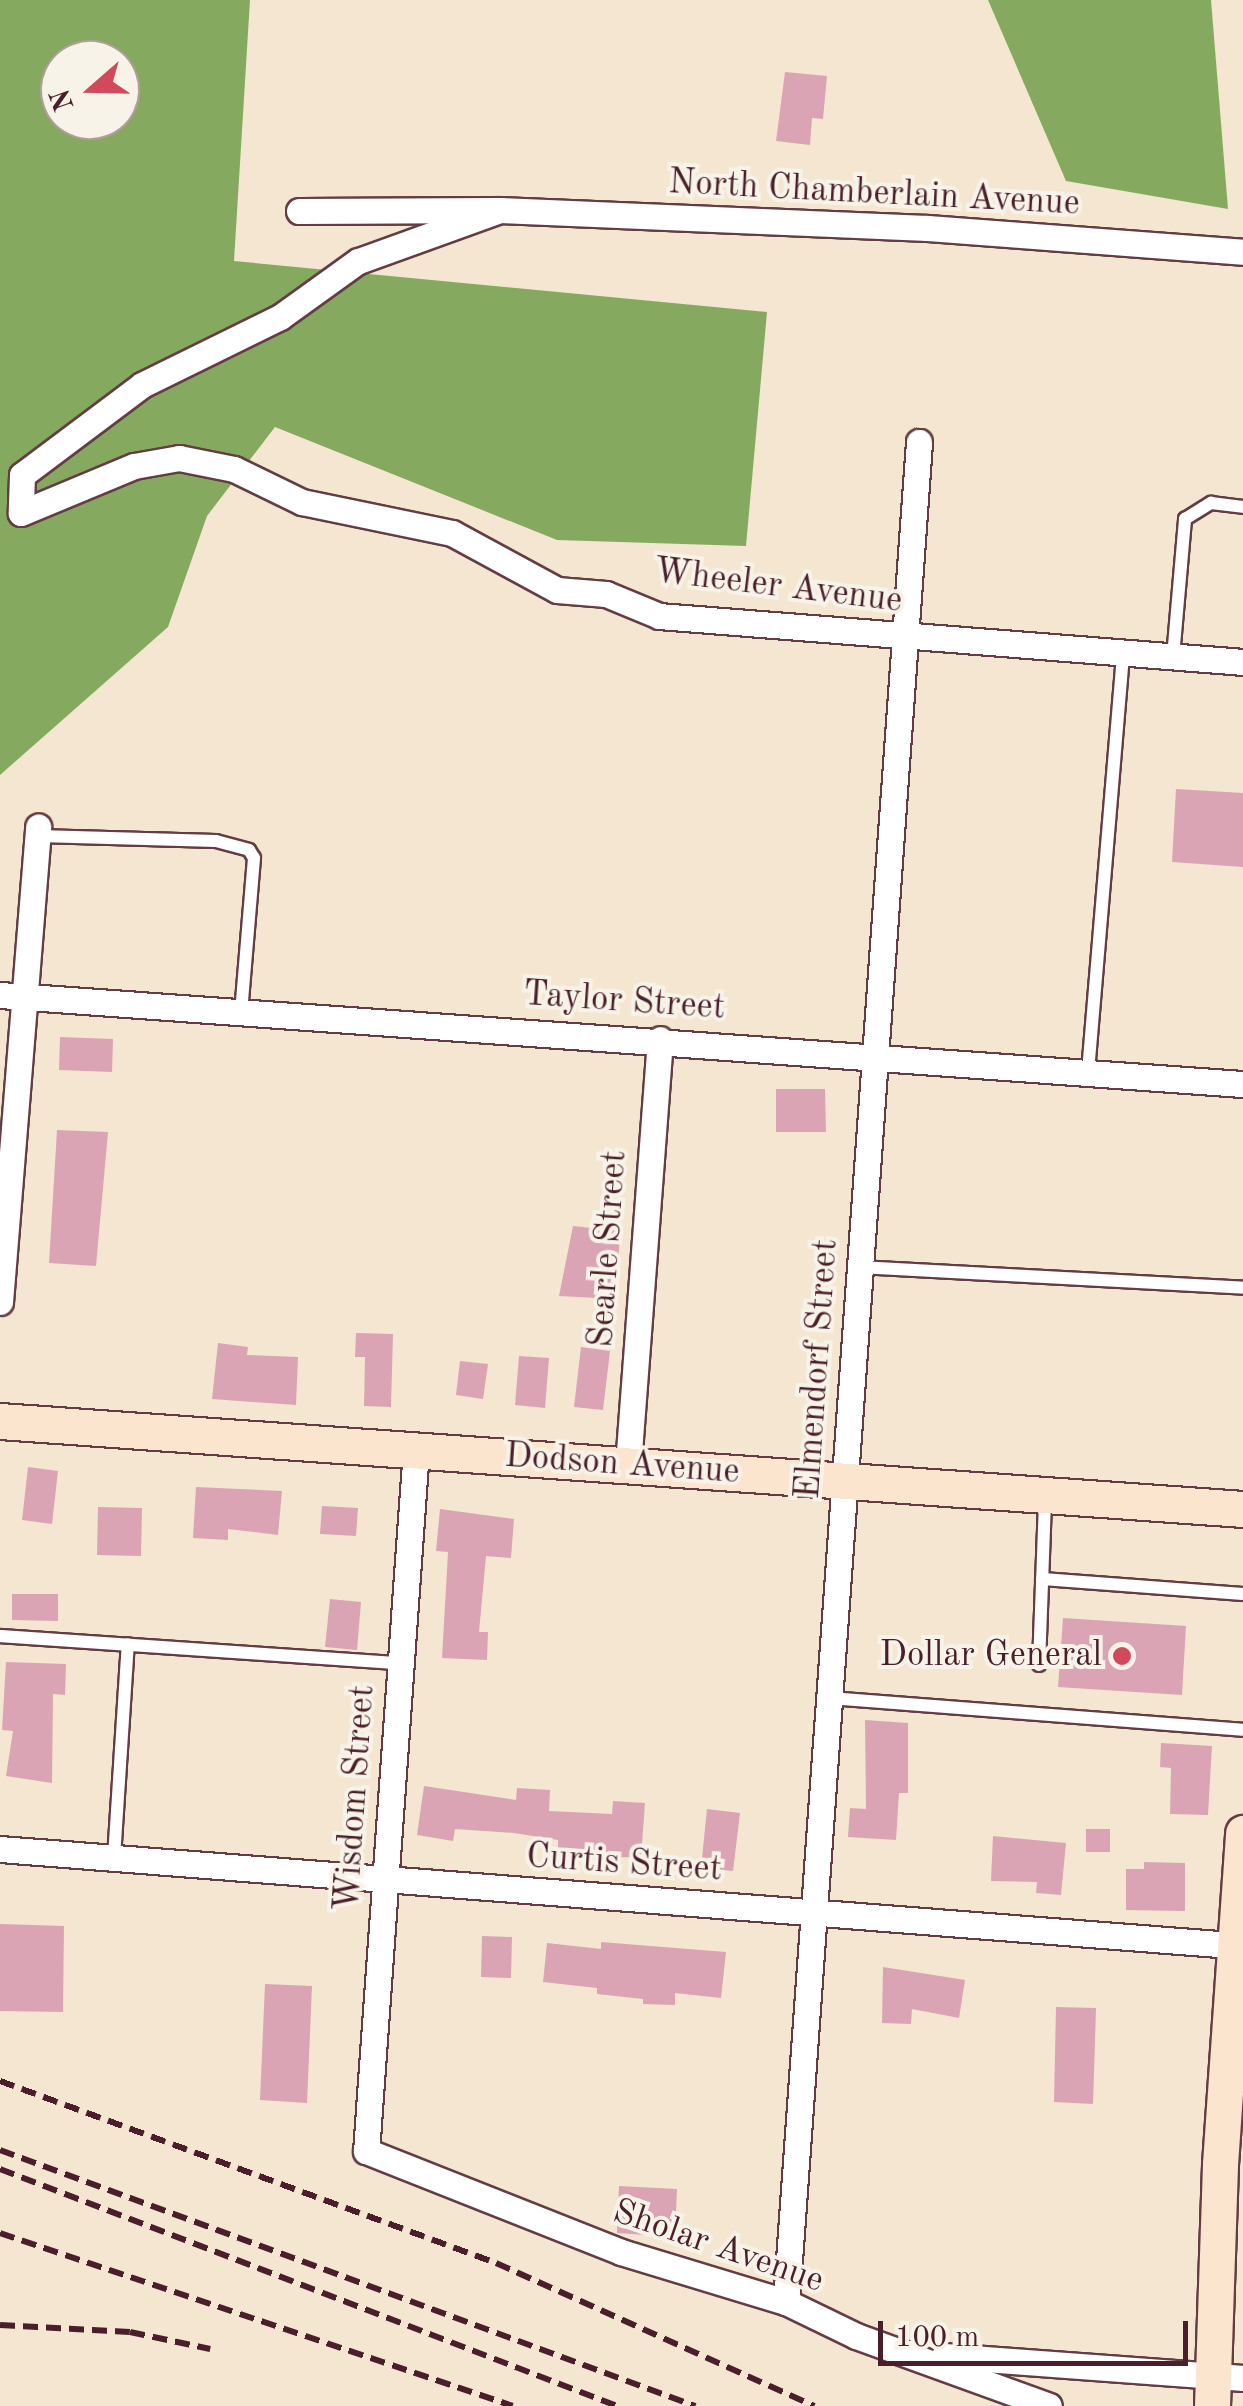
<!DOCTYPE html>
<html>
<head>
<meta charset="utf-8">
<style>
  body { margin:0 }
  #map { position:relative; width:1243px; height:2406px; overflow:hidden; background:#f4e6d0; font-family:"Old Standard TT",serif }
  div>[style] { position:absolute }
  .forest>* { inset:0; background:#85aa5f }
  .building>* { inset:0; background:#dba4b4 }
  .roads { filter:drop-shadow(2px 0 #643d44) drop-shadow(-2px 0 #643d44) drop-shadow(0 2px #643d44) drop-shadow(0 -2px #643d44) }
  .lane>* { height:12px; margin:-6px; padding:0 6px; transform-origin:6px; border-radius:6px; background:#fff }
  .street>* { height:25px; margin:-12.5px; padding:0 12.5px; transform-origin:12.5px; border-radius:12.5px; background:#fff }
  .secondary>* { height:35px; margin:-17.5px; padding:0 17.5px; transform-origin:17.5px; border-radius:17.5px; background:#fbe5cf }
  .rail>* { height:6px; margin-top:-3px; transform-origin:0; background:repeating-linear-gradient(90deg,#4a1f2b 0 15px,transparent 0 23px) }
  .dots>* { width:28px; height:28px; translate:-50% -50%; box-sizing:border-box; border:5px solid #f7f3e8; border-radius:50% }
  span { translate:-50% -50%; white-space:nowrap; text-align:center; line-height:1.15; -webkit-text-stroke:8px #f7f3e8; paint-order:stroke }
  .street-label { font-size:35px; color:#4a1f2b }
  .poi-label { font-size:35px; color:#4a1f2b }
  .right { translate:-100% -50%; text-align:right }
  .north { position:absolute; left:40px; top:40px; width:100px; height:100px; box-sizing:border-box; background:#f7f3e8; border:2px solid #b29e9c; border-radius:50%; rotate:250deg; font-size:28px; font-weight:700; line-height:40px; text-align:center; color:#4a1f2b }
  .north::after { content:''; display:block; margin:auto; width:35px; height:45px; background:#d1495b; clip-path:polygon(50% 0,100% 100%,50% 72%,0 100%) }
  .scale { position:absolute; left:878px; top:2321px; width:310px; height:45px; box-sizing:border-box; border:5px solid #4a1f2b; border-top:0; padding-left:12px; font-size:30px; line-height:35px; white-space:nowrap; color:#4a1f2b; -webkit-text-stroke:8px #f7f3e8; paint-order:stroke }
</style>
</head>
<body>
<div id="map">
  <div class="forest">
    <i style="clip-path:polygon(evenodd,0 0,250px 0,234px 261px,767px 312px,746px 546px,557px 540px,275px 427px,207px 516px,168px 627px,0 775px,0 0,60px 60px,120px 60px,120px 120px,60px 120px,60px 60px)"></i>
    <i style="clip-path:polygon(988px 0,1211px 0,1228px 209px,1066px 181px)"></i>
  </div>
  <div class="building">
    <i style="clip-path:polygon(785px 72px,827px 76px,823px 119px,812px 118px,810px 145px,776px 141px)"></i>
    <i style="clip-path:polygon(1176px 789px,1243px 793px,1243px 867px,1172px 862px)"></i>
    <i style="clip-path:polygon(60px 1037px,113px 1039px,112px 1072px,59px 1070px)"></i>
    <i style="clip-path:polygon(776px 1089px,825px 1089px,826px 1132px,776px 1132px)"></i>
    <i style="clip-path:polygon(57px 1130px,108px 1132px,96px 1266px,49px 1263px)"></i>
    <i style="clip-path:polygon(573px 1226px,620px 1231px,616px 1299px,559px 1296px)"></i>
    <i style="clip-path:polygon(356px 1333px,393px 1334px,391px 1407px,364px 1406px,365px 1357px,355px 1357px)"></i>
    <i style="clip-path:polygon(218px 1343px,248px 1347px,247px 1355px,298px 1357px,296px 1405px,212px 1399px)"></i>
    <i style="clip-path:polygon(581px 1347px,610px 1351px,603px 1410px,574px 1407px)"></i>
    <i style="clip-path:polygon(519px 1356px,549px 1358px,545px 1408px,515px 1405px)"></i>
    <i style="clip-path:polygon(460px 1361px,488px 1364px,483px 1399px,456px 1395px)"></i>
    <i style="clip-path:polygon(28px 1467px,58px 1471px,52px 1524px,22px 1520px)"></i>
    <i style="clip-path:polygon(196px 1487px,282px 1491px,278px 1535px,228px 1529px,228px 1540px,193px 1538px)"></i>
    <i style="clip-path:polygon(322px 1506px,358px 1508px,356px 1536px,320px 1534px)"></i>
    <i style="clip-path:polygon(98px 1507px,142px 1508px,141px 1556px,97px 1555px)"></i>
    <i style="clip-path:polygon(440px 1509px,514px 1519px,511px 1558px,486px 1556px,479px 1632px,488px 1632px,487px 1660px,442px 1658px,448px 1552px,436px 1551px)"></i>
    <i style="clip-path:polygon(12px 1594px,58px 1594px,58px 1621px,12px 1620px)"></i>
    <i style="clip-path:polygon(330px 1599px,361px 1602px,357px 1650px,325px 1647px)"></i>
    <i style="clip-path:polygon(1063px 1618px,1186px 1626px,1182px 1695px,1058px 1687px)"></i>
    <i style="clip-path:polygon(6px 1662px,66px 1664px,65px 1695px,53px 1694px,52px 1783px,6px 1776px,13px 1731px,2px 1730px)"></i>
    <i style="clip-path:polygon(865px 1720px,908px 1723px,908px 1793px,899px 1793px,896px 1840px,848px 1837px,850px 1808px,866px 1809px)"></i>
    <i style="clip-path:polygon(1161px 1743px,1212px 1746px,1208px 1815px,1170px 1814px,1171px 1768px,1160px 1767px)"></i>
    <i style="clip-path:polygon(424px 1786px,516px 1800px,517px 1788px,550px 1790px,549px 1811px,612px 1814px,613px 1801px,645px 1803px,641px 1857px,558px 1858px,558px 1840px,514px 1833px,455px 1829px,453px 1841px,417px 1835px)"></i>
    <i style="clip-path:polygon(707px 1809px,740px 1813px,733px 1871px,701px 1868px)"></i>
    <i style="clip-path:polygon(1086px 1829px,1110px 1829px,1110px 1852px,1086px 1852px)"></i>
    <i style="clip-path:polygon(993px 1836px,1066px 1843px,1061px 1895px,1036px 1893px,1037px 1882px,991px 1881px)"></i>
    <i style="clip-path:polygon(1144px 1862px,1185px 1863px,1185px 1911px,1126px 1910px,1126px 1869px,1144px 1869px)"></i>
    <i style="clip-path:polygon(0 1924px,64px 1926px,63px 2012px,0 2011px)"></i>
    <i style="clip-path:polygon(482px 1936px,512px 1937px,511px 1978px,481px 1977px)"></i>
    <i style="clip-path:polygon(601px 1942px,726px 1952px,721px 1998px,675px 1993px,675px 2005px,643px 2004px,643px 1999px,597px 1994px,597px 1988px,543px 1982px,547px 1943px,601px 1949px)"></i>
    <i style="clip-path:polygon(883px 1967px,965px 1980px,959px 2018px,912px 2009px,911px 2024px,882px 2023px)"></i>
    <i style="clip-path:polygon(265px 1984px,312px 1986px,307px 2103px,260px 2100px)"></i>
    <i style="clip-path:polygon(1056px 2007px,1096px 2008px,1093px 2104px,1054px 2102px)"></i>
    <i style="clip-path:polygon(619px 2186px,677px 2189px,675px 2237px,617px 2233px)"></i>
  </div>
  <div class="roads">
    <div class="lane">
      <i style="left:1173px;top:657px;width:139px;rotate:-85deg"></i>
      <i style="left:1185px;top:519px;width:31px;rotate:-32deg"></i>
      <i style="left:1211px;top:503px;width:32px;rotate:7deg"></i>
      <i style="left:38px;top:836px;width:178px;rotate:1.6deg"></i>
      <i style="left:216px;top:841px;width:34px;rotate:15deg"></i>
      <i style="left:249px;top:850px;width:9px;rotate:58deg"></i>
      <i style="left:254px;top:858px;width:156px;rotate:94.8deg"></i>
      <i style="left:1088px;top:1072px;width:420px;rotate:-85.2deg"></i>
      <i style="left:860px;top:1267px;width:384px;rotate:3.1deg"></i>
      <i style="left:1042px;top:1579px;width:202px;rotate:4.3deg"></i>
      <i style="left:0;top:1636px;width:401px;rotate:3.9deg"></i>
      <i style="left:1039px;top:1665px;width:167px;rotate:-87.9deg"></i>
      <i style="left:829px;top:1698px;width:415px;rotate:4.4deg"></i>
      <i style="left:114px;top:1858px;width:214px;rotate:-86.3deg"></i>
    </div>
    <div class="street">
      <i style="left:500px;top:210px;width:151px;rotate:160.2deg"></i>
      <i style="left:358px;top:261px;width:96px;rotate:144.3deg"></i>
      <i style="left:280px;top:317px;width:154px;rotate:153.8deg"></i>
      <i style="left:142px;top:385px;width:150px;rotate:143.1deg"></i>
      <i style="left:22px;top:475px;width:38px;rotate:92deg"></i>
      <i style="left:21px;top:513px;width:122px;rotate:-22.6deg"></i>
      <i style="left:134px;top:466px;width:46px;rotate:-10.1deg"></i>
      <i style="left:179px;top:458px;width:56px;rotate:11.3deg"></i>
      <i style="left:234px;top:469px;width:76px;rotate:25.9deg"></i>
      <i style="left:302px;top:502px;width:153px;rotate:11.7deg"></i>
      <i style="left:452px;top:533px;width:119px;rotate:28.5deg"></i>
      <i style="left:557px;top:590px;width:49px;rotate:4.7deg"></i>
      <i style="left:606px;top:594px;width:57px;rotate:22.5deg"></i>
      <i style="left:659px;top:616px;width:586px;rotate:4.5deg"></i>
      <i style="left:299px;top:211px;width:201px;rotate:-0.3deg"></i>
      <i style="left:500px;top:210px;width:427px;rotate:2.4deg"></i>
      <i style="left:927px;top:228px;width:317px;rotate:4.3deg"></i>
      <i style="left:0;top:995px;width:1246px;rotate:4.1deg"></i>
      <i style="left:0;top:1302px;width:477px;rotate:-85.4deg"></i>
      <i style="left:416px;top:1449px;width:704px;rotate:94.07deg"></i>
      <i style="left:366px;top:2151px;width:274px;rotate:21.6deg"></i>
      <i style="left:621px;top:2252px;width:172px;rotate:16.9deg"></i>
      <i style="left:786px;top:2302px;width:78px;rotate:25.9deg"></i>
      <i style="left:856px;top:2336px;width:205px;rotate:19.9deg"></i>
      <i style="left:628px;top:1465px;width:427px;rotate:-85.7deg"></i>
      <i style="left:0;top:1849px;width:1247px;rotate:4.46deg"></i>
      <i style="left:786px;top:2302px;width:1865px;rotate:-85.91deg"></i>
      <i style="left:944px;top:2356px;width:300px;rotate:4.2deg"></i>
    </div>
    <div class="secondary">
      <i style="left:0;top:1421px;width:1246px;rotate:4.05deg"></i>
      <i style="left:1212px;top:2406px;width:242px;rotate:-88.1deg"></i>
      <i style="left:1220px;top:2164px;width:332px;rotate:-86deg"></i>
    </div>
  </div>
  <div class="rail">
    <i style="left:0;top:2081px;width:528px;rotate:20.15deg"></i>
    <i style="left:496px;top:2263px;width:349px;rotate:24.2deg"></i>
    <i style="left:0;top:2150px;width:741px;rotate:20.22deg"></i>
    <i style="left:0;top:2169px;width:661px;rotate:21.01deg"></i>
    <i style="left:0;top:2233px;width:541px;rotate:18.64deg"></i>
    <i style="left:0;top:2325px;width:130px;rotate:3.1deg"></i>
    <i style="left:130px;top:2332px;width:82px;rotate:12deg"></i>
  </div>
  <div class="dots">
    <i style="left:1122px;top:1656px;background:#d1495b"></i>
  </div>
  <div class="street-label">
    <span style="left:874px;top:194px;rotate:3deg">North Chamberlain Avenue</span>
    <span style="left:778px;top:587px;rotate:7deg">Wheeler Avenue</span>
    <span style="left:624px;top:1002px;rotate:4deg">Taylor Street</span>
    <span style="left:609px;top:1249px;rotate:-86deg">Searle Street</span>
    <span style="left:818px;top:1369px;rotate:-86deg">Elmendorf Street</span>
    <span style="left:622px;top:1465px;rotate:4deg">Dodson Avenue</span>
    <span style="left:356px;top:1798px;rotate:-86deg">Wisdom Street</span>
    <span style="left:624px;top:1864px;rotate:4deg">Curtis Street</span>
    <span style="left:718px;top:2247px;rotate:19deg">Sholar Avenue</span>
  </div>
  <div class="poi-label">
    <span class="right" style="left:1102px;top:1656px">Dollar General</span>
  </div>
  <div class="north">N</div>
  <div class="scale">100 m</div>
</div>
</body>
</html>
